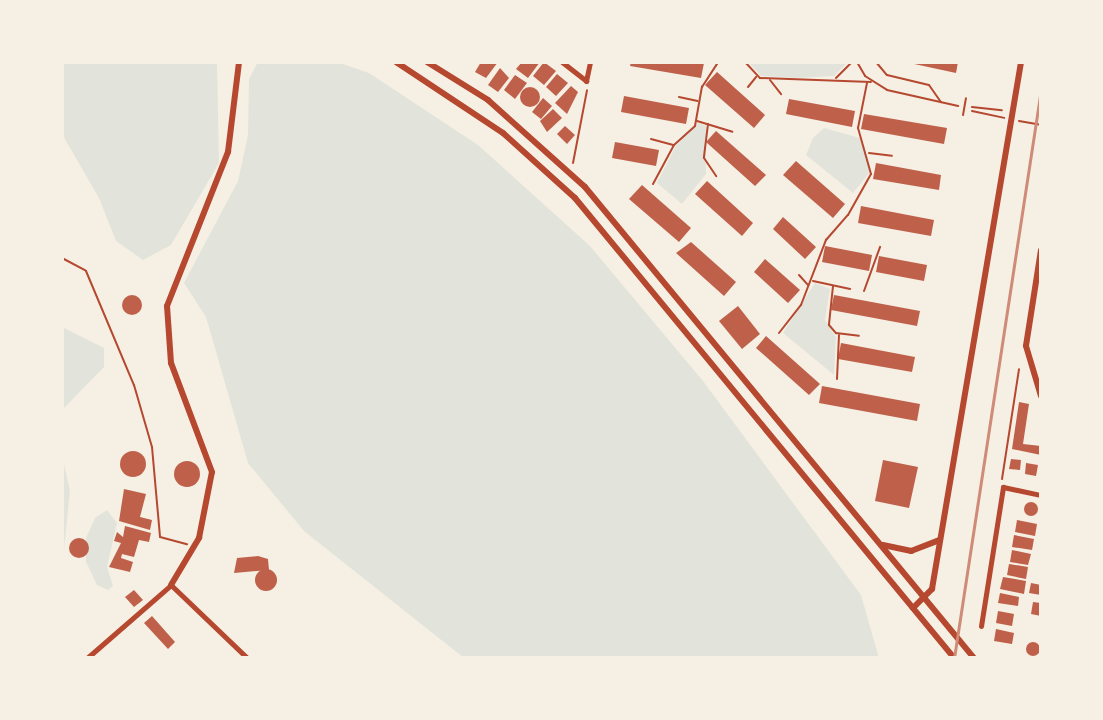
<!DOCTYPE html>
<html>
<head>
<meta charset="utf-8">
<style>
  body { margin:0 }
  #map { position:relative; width:1103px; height:720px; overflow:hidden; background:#f6efe4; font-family:"Libre Baskerville",serif }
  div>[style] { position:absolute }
  .green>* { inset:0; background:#e2e4dc }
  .building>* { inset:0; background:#bf614a }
  .round { border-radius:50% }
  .path>* { height:2px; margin:-1px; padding:0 1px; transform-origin:1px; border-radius:1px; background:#b5482f }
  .service>* { height:2px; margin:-1px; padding:0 1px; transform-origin:1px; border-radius:1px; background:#b5482f }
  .minor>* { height:5px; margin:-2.5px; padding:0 2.5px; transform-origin:2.5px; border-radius:2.5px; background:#b5482f }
  .tertiary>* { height:6px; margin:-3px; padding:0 3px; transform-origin:3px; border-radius:3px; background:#b5482f }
  .rail>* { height:3px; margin:-1.5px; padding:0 1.5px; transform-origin:1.5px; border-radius:1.5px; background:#cf8b77 }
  span { translate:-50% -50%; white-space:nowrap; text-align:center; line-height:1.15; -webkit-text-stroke:6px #f6efe4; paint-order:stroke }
  .frame { position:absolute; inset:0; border:64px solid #f6efe4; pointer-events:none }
</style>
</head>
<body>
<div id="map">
  <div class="green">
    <i style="clip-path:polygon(62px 62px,217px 62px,219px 163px,171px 245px,143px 260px,116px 241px,99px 198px,62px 134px)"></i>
    <i style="clip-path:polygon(258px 62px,337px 62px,369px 73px,478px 145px,590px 246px,703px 381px,861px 595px,879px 658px,464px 658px,304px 531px,248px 463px,206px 317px,184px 283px,238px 181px,248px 135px,249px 79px)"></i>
    <i style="clip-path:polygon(748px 62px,848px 62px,834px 76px,796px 78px,761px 76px)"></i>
    <i style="clip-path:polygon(698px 123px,706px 126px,706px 174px,682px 204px,657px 183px,676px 146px)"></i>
    <i style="clip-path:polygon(824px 128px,860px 138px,871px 171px,853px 193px,806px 155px,813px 138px)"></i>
    <i style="clip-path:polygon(815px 283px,830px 289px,825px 320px,836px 337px,834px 375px,783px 333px)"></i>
    <i style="clip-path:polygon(62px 327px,104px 348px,104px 367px,62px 410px)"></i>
    <i style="clip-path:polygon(62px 455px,70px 491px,62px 569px)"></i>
    <i style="clip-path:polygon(107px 510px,117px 523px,107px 567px,113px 586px,108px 590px,97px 585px,86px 562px,86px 538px,95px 518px)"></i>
  </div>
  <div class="building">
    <i style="clip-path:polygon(481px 62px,498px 62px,486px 78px,475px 72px)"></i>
    <i style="clip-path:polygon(522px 62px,540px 62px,528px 78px,516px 69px)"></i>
    <i style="clip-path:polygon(544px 62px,556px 71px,544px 85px,533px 76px)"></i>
    <i style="clip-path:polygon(631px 62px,698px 62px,704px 63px,701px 78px,630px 66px)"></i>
    <i style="clip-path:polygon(905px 62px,958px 62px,956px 73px)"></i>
    <i style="clip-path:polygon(500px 68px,509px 78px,498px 92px,488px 85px)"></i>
    <i style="clip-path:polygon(717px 72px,765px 115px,754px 128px,705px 85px)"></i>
    <i style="clip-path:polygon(557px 74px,568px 83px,556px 96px,546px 87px)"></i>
    <i style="clip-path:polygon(515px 75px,527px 83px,515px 99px,504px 90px)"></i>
    <i style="clip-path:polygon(571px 86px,578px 92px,567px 114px,555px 103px)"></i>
    <i class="round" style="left:520px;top:87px;width:20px;height:20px"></i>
    <i style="clip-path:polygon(624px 96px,689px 108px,686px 124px,621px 112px)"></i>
    <i style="clip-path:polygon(543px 98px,552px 106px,541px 119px,532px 112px)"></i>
    <i style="clip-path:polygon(789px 99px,855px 111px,852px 127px,786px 114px)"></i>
    <i style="clip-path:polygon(553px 109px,562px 118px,547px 132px,540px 121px)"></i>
    <i style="clip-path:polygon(864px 114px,947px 128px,944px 144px,861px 129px)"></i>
    <i style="clip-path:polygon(565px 126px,575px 135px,567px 144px,557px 134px)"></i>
    <i style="clip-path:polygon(716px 131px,766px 175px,755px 186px,706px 142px)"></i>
    <i style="clip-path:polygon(615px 142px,659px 150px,656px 166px,612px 158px)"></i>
    <i style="clip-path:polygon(796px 161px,845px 204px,833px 218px,783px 175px)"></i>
    <i style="clip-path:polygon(876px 163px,941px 175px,939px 190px,873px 179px)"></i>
    <i style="clip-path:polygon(707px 181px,753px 223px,742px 236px,695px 194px)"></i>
    <i style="clip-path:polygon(642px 185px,691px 228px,679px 242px,629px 199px)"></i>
    <i style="clip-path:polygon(861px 206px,934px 220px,931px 236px,858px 223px)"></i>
    <i style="clip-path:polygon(783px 217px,816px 247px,805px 259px,773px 229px)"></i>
    <i style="clip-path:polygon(691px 242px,736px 282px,724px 296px,676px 253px)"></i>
    <i style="clip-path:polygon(825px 246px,872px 255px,869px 271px,822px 262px)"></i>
    <i style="clip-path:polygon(879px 256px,927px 265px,924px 281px,876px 272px)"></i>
    <i style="clip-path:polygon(765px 259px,800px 290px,788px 303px,754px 272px)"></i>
    <i style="clip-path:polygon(834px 295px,920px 311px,917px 326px,831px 310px)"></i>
    <i class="round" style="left:122px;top:295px;width:20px;height:20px"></i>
    <i style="clip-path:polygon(738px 306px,760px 334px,742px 349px,719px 321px)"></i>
    <i style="clip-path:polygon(766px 336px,820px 384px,809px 395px,756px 348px)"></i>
    <i style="clip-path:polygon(841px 343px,915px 357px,912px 372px,838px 359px)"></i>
    <i style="clip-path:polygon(822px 386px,920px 404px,917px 421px,819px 403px)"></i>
    <i style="clip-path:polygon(1019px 402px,1029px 404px,1023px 444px,1041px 446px,1041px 455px,1012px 449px)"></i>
    <i class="round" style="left:120px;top:451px;width:26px;height:26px"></i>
    <i style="clip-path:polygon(1011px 459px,1021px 460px,1020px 470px,1009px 469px)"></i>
    <i style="clip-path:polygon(883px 460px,918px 467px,909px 508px,875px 501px)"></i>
    <i class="round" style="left:174px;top:461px;width:26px;height:26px"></i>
    <i style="clip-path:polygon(1026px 463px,1038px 465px,1036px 476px,1025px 474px)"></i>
    <i style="clip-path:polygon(124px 489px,146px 494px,140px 517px,152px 520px,150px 530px,119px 521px)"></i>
    <i class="round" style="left:1024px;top:502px;width:14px;height:14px"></i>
    <i style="clip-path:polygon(1017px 520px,1037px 524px,1035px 536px,1015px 532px)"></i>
    <i style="clip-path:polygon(125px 526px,151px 533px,149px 542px,139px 540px,134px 557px,122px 554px,121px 558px,133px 562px,130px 572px,109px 567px,121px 543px,114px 541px,117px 532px,123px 537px)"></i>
    <i style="clip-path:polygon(1014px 535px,1034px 539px,1032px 550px,1012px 547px)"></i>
    <i class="round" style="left:69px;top:538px;width:20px;height:20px"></i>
    <i style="clip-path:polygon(1012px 550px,1031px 554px,1028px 565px,1010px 562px)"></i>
    <i style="clip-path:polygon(258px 556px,268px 559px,269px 570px,234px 573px,237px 558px)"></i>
    <i style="clip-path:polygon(1009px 564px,1028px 567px,1026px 579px,1007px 575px)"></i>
    <i class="round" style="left:255px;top:569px;width:22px;height:22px"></i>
    <i style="clip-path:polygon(1003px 577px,1026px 581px,1024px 594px,1000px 589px)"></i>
    <i style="clip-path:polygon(1031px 583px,1041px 585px,1041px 595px,1029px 593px)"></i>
    <i style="clip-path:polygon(134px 590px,143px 600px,134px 607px,125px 597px)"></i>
    <i style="clip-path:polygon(1000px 593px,1019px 597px,1018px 606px,998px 603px)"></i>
    <i style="clip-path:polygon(1033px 602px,1041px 603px,1041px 616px,1031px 614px)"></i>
    <i style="clip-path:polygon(998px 611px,1014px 614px,1012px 626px,996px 623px)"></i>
    <i style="clip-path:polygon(152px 616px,175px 642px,168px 649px,144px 623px)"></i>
    <i style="clip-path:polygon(996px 629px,1014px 633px,1012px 644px,994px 641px)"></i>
    <i class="round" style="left:1026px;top:642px;width:14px;height:14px"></i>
  </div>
  <div class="path">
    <i style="left:745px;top:62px;width:22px;rotate:47deg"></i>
    <i style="left:760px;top:78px;width:111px;rotate:2.1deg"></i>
    <i style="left:857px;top:62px;width:16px;rotate:60deg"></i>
    <i style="left:865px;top:76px;width:26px;rotate:32deg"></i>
    <i style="left:887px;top:90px;width:73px;rotate:12.7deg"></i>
    <i style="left:876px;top:62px;width:17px;rotate:50deg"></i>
    <i style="left:887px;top:75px;width:43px;rotate:13.4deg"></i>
    <i style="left:929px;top:85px;width:21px;rotate:55deg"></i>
    <i style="left:836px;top:78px;width:23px;rotate:-45deg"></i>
    <i style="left:770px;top:80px;width:18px;rotate:52deg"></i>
    <i style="left:748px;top:87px;width:13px;rotate:-51deg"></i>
    <i style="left:679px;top:97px;width:19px;rotate:12deg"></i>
    <i style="left:972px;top:107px;width:30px;rotate:6deg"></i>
    <i style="left:972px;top:111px;width:33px;rotate:12deg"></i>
    <i style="left:697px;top:121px;width:37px;rotate:17deg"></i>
    <i style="left:1019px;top:121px;width:22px;rotate:10deg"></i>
    <i style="left:708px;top:124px;width:34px;rotate:97deg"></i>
    <i style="left:704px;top:158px;width:22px;rotate:56deg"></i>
    <i style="left:651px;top:139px;width:23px;rotate:15deg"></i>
    <i style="left:869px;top:153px;width:23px;rotate:7deg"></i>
    <i style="left:573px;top:163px;width:74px;rotate:-79.1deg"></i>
    <i style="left:653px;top:184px;width:44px;rotate:-61.7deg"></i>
    <i style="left:674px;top:145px;width:28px;rotate:-42deg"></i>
    <i style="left:695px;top:126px;width:40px;rotate:-80deg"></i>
    <i style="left:702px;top:87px;width:30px;rotate:-57deg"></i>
    <i style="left:62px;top:258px;width:27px;rotate:28deg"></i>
    <i style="left:86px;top:271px;width:124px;rotate:67.2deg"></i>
    <i style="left:134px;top:385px;width:65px;rotate:73.8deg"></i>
    <i style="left:152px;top:447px;width:90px;rotate:84.9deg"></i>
    <i style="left:160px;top:537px;width:28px;rotate:15deg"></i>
    <i style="left:799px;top:275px;width:13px;rotate:48deg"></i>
    <i style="left:813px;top:281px;width:38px;rotate:12deg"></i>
    <i style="left:833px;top:286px;width:39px;rotate:96deg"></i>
    <i style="left:829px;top:325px;width:11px;rotate:49deg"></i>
    <i style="left:836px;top:333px;width:23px;rotate:7deg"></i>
    <i style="left:864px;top:291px;width:47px;rotate:-70deg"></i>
    <i style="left:779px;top:333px;width:36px;rotate:-52deg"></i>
    <i style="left:801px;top:305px;width:70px;rotate:-69deg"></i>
    <i style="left:826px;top:240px;width:33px;rotate:-49deg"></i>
    <i style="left:848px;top:215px;width:47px;rotate:-60.7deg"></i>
    <i style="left:871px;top:174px;width:48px;rotate:-105.8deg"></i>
    <i style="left:858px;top:128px;width:46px;rotate:-78.7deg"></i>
    <i style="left:837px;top:379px;width:44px;rotate:-87.4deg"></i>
    <i style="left:1002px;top:479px;width:111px;rotate:-81.2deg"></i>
  </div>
  <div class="service">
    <i style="left:963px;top:115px;width:17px;rotate:-80deg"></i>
  </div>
  <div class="minor">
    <i style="left:562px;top:62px;width:31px;rotate:38deg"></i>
    <i style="left:586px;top:81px;width:19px;rotate:-78deg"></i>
    <i style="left:981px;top:626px;width:141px;rotate:-81deg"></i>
    <i style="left:1003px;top:487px;width:39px;rotate:12deg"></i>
    <i style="left:87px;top:658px;width:111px;rotate:-41deg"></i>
    <i style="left:171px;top:585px;width:105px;rotate:43.8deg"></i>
  </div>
  <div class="tertiary">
    <i style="left:396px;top:62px;width:128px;rotate:33.6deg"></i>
    <i style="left:503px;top:133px;width:97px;rotate:42.1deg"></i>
    <i style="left:575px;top:198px;width:596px;rotate:50.51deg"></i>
    <i style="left:427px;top:62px;width:72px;rotate:31.9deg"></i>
    <i style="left:488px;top:100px;width:130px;rotate:41.9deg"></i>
    <i style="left:585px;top:187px;width:611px;rotate:50.45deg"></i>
    <i style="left:1041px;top:250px;width:97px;rotate:98.9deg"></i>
    <i style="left:1026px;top:346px;width:52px;rotate:73.3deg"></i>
    <i style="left:883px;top:545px;width:29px;rotate:12deg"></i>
    <i style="left:911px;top:551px;width:31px;rotate:-21deg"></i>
    <i style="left:171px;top:585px;width:55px;rotate:-59.2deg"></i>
    <i style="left:199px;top:538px;width:67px;rotate:-78.9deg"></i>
    <i style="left:212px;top:472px;width:116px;rotate:-110.6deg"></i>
    <i style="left:171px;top:363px;width:57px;rotate:-94deg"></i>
    <i style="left:167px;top:306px;width:166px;rotate:-68.4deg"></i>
    <i style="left:228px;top:152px;width:91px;rotate:-83deg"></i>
    <i style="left:913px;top:608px;width:27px;rotate:-45deg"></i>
    <i style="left:932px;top:589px;width:534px;rotate:-80.41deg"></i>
  </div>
  <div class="rail">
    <i style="left:954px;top:658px;width:576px;rotate:-81.31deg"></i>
  </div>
  <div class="frame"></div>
</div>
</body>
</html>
